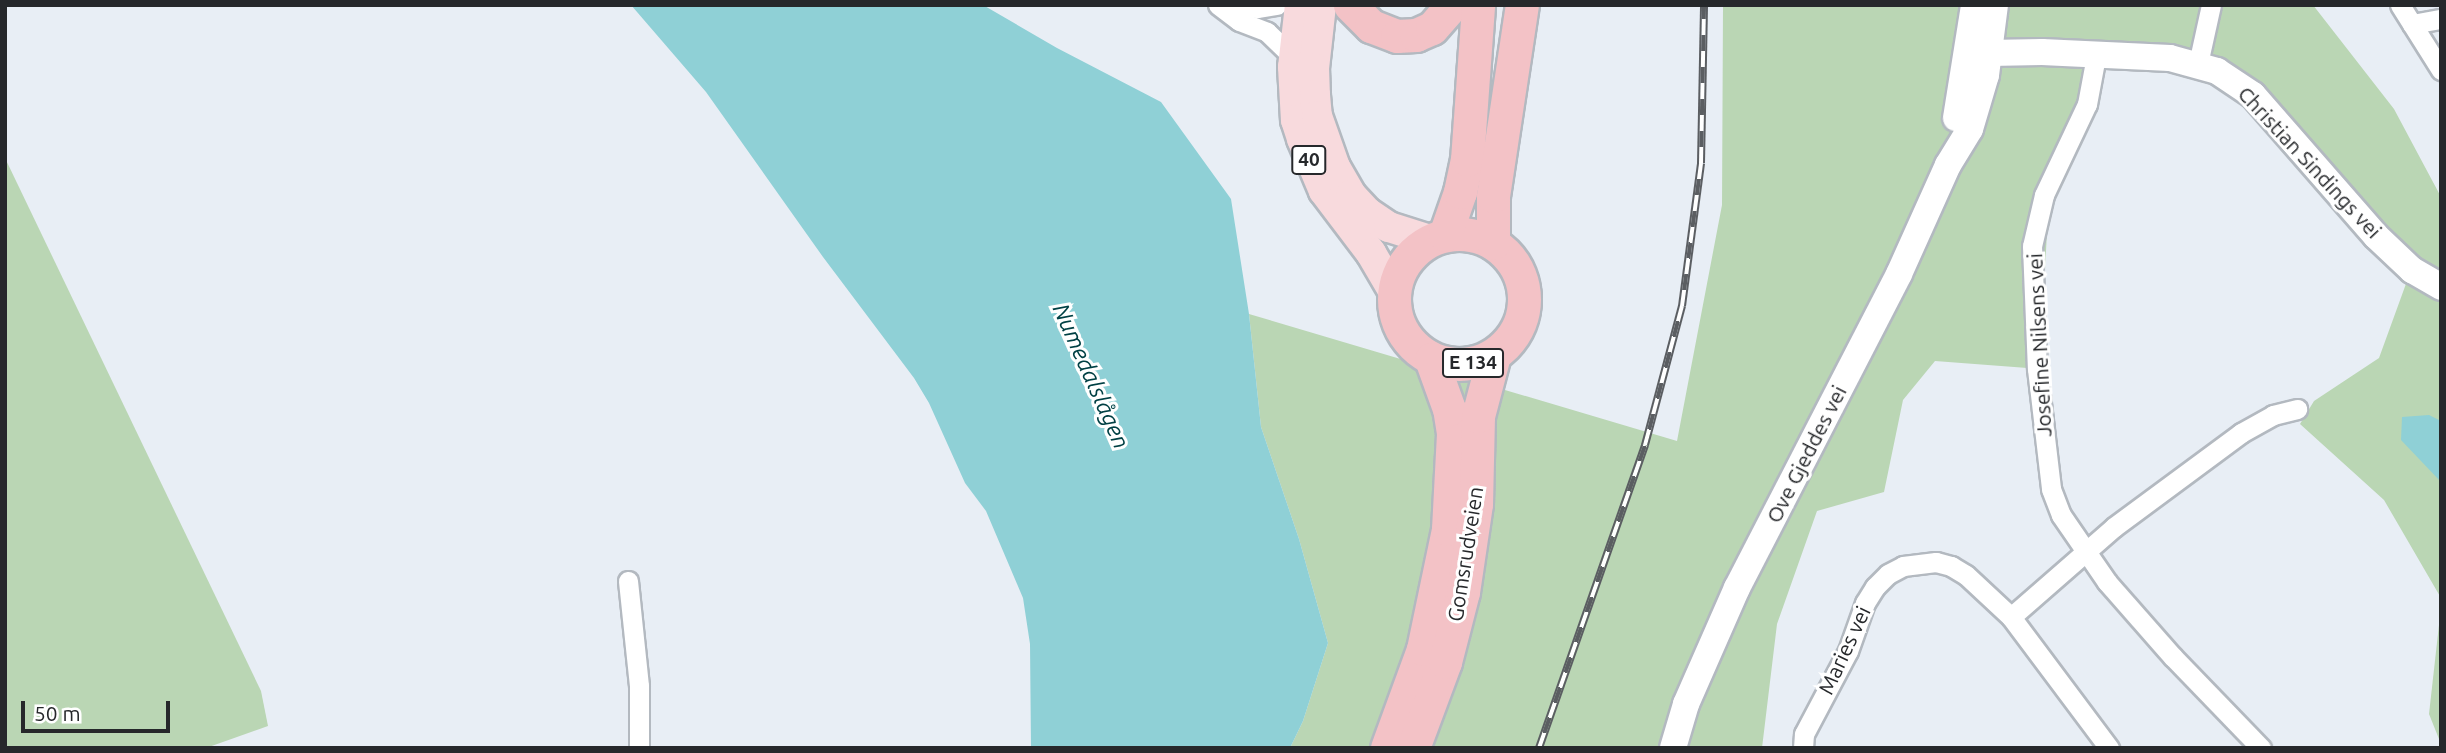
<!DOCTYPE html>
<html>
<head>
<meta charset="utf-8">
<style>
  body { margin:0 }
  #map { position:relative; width:2446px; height:753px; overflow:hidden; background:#e8eef5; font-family:Ubuntu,sans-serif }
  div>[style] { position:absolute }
  .green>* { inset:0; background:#bad6b4 }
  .water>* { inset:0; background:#8fd0d6 }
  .roads { filter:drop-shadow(2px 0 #b3b9c0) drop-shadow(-2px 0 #b3b9c0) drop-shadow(0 2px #b3b9c0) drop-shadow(0 -2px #b3b9c0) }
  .street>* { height:19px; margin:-9.5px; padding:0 9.5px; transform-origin:9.5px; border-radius:9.5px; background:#fff }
  .secondary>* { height:26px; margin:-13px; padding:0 13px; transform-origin:13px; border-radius:13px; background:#fff }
  .primary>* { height:30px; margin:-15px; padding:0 15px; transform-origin:15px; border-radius:15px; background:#f8dadd }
  .highway>* { height:33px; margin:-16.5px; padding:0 16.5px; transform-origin:16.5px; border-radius:16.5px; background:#f3c2c6 }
  .highway>.ring { margin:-16.5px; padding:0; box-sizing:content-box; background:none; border:33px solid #f3c2c6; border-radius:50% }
  .rail>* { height:8px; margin-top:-4px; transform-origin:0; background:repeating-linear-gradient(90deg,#fff 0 16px,#5b5e62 0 32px); box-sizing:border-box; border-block:2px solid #5b5e62 }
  span { translate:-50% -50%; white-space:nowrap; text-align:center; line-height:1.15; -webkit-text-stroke:6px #fff; paint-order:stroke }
  .shield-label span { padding:2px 5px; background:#fff; border:2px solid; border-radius:5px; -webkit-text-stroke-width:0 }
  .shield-label { font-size:19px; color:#26282b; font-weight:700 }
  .street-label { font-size:21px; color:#26282b }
  .water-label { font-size:23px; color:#004044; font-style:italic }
  .frame { position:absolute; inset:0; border:7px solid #26282b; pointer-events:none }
  .scale { position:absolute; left:21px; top:701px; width:149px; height:32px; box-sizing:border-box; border:4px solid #26282b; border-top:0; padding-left:9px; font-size:21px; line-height:24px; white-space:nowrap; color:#26282b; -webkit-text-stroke:5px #fff; paint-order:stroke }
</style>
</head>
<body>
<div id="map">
  <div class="green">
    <i style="clip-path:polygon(1723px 5px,2313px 5px,2394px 109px,2441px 197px,2441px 598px,2384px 500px,2300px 424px,2314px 401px,2379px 358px,2411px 270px,2241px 104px,2189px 71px,2096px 61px,2090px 110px,2048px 212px,2040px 369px,1935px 361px,1903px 400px,1884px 492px,1817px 511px,1777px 624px,1762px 748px,1290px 748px,1303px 721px,1328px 643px,1299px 539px,1261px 427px,1249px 314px,1677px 441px,1722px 205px)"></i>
    <i style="clip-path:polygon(5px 158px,261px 691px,268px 726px,206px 748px,5px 748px)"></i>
    <i style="clip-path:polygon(2441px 607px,2441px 744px,2429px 714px)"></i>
  </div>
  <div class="water">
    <i style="clip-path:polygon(631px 5px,983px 5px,1057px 48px,1161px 102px,1231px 199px,1249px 314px,1261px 427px,1299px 539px,1328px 643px,1303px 721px,1290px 748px,1031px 748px,1030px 644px,1023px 598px,986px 511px,965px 483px,929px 403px,914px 378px,823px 257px,706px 92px)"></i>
    <i style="clip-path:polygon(2429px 415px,2441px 421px,2441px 482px,2401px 440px,2402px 417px)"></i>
  </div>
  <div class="roads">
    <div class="street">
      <i style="left:1218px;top:5px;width:26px;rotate:37deg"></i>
      <i style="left:1239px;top:21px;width:30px;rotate:21deg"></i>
      <i style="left:1267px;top:32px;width:37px;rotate:44deg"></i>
      <i style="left:1240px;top:5px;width:17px;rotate:10deg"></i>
      <i style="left:1257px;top:8px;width:20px;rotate:-9deg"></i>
      <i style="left:2400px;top:5px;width:77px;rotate:57.8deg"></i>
      <i style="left:2412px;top:24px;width:29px;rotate:-10deg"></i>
      <i style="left:2096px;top:56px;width:49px;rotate:100.6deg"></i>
      <i style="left:2087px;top:104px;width:101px;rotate:115.3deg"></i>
      <i style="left:2044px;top:195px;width:52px;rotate:103.2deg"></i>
      <i style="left:2032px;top:246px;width:123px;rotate:87.7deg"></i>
      <i style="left:2037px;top:369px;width:121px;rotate:83.3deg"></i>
      <i style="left:2051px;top:489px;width:28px;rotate:69deg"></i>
      <i style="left:2061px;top:515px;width:81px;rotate:55.5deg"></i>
      <i style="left:2107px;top:582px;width:100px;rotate:48.7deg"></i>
      <i style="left:2173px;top:657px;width:127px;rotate:46deg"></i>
      <i style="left:2198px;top:64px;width:60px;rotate:-77.6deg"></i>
      <i style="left:628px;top:581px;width:106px;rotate:84deg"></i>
      <i style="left:639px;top:686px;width:62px;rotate:90deg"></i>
      <i style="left:2011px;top:617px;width:137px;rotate:-41.1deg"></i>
      <i style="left:2114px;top:527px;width:158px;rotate:-36.5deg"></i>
      <i style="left:2241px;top:433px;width:37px;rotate:-29deg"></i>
      <i style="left:2273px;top:415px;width:25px;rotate:-14deg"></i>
      <i style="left:1803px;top:748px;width:14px;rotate:-86deg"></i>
      <i style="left:1804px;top:734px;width:94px;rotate:-62.1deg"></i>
      <i style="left:1848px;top:651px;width:51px;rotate:-70.5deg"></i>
      <i style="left:1865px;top:603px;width:19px;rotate:-58deg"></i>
      <i style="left:1875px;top:587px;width:18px;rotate:-45deg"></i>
      <i style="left:1888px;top:574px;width:17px;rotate:-28deg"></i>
      <i style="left:1903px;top:566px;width:33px;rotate:-7deg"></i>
      <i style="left:1936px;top:562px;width:16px;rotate:15deg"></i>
      <i style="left:1951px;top:566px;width:17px;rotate:31deg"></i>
      <i style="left:1966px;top:575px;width:62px;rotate:43deg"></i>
      <i style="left:2011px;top:617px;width:164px;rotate:53.2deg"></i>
    </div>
    <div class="secondary">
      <i style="left:1971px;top:42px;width:21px;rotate:31deg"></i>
      <i style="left:1989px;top:53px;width:53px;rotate:-1.1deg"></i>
      <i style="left:2042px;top:52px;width:128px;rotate:2.7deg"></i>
      <i style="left:2170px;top:58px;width:49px;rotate:15.5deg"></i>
      <i style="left:2217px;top:71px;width:43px;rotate:33.7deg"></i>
      <i style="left:2253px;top:95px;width:187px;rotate:48.9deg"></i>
      <i style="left:2376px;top:236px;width:50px;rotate:43.4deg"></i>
      <i style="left:2412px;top:270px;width:34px;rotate:30deg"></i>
      <i style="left:1956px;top:118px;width:114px;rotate:-80.9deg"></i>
      <i style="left:1673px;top:748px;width:46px;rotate:-73.5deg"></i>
      <i style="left:1686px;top:704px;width:127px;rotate:-66.3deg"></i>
      <i style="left:1737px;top:588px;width:353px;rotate:-62.7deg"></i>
      <i style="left:1899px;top:274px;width:120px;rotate:-65.8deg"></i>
      <i style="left:1948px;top:165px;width:42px;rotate:-58.6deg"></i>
      <i style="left:1970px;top:129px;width:56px;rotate:-73.5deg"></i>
      <i style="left:1986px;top:75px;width:71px;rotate:-82.7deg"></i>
    </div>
    <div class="primary">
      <i style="left:1300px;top:5px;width:62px;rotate:96.4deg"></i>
      <i style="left:1293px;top:67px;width:53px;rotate:86.8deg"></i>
      <i style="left:1296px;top:120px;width:20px;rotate:72deg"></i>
      <i style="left:1302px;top:139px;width:56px;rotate:67.1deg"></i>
      <i style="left:1324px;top:191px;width:78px;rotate:52.8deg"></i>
      <i style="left:1371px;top:253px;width:45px;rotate:59.5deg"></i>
      <i style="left:1321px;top:5px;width:63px;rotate:96.3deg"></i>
      <i style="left:1314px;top:68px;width:27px;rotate:88deg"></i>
      <i style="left:1315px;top:95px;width:21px;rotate:85deg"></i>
      <i style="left:1317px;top:116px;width:54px;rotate:70.6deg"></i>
      <i style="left:1335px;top:167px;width:32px;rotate:60deg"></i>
      <i style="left:1351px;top:195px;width:25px;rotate:47deg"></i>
      <i style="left:1368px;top:213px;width:25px;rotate:34deg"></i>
      <i style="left:1389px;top:227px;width:43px;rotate:17.6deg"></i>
    </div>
    <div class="highway">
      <i style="left:1350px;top:5px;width:30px;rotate:45deg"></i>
      <i style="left:1371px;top:26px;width:28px;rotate:21deg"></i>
      <i style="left:1397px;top:36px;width:19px;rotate:-3deg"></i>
      <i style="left:1416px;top:35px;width:17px;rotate:-24deg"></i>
      <i style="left:1432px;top:28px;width:30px;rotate:-49deg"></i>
      <i class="ring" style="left:1394px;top:234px;width:97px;height:97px"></i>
      <i style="left:1445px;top:235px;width:46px;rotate:-70.8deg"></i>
      <i style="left:1460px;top:192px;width:33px;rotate:-78deg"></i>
      <i style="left:1467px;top:160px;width:155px;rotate:-85.9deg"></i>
      <i style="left:1493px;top:243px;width:47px;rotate:-90deg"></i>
      <i style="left:1493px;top:196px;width:193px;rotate:-81.4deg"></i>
      <i style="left:1387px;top:748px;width:105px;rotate:-70deg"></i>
      <i style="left:1423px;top:649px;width:123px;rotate:-78.2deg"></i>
      <i style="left:1448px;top:529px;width:96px;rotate:-87deg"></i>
      <i style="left:1453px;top:433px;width:24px;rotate:-99deg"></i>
      <i style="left:1449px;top:409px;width:53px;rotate:-109.8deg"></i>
      <i style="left:1413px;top:748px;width:92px;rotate:-69.6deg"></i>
      <i style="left:1445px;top:662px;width:72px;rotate:-75.6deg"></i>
      <i style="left:1463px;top:592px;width:89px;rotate:-81.6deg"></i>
      <i style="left:1476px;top:504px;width:88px;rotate:-88.7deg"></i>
      <i style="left:1478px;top:416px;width:63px;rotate:-75.3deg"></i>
    </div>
  </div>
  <div class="rail">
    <i style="left:1539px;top:748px;width:321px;rotate:-70.7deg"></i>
    <i style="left:1645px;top:445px;width:144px;rotate:-75.1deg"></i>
    <i style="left:1682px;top:306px;width:144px;rotate:-82.4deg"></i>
    <i style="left:1701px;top:163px;width:158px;rotate:-88.9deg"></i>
  </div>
  <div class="shield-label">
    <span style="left:1309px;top:160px">40</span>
    <span style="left:1473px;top:363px">E 134</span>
  </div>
  <div class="street-label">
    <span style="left:2310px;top:162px;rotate:47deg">Christian Sindings vei</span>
    <span style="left:2039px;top:345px;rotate:-93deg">Josefine Nilsens vei</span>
    <span style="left:1806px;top:454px;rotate:-63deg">Ove Gjeddes vei</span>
    <span style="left:1465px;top:554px;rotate:-81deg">Gomsrudveien</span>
    <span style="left:1844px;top:650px;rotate:-65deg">Maries vei</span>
  </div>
  <div class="water-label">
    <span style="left:1091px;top:376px;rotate:66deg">Numedalslågen</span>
  </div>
  <div class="frame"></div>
  <div class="scale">50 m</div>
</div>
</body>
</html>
